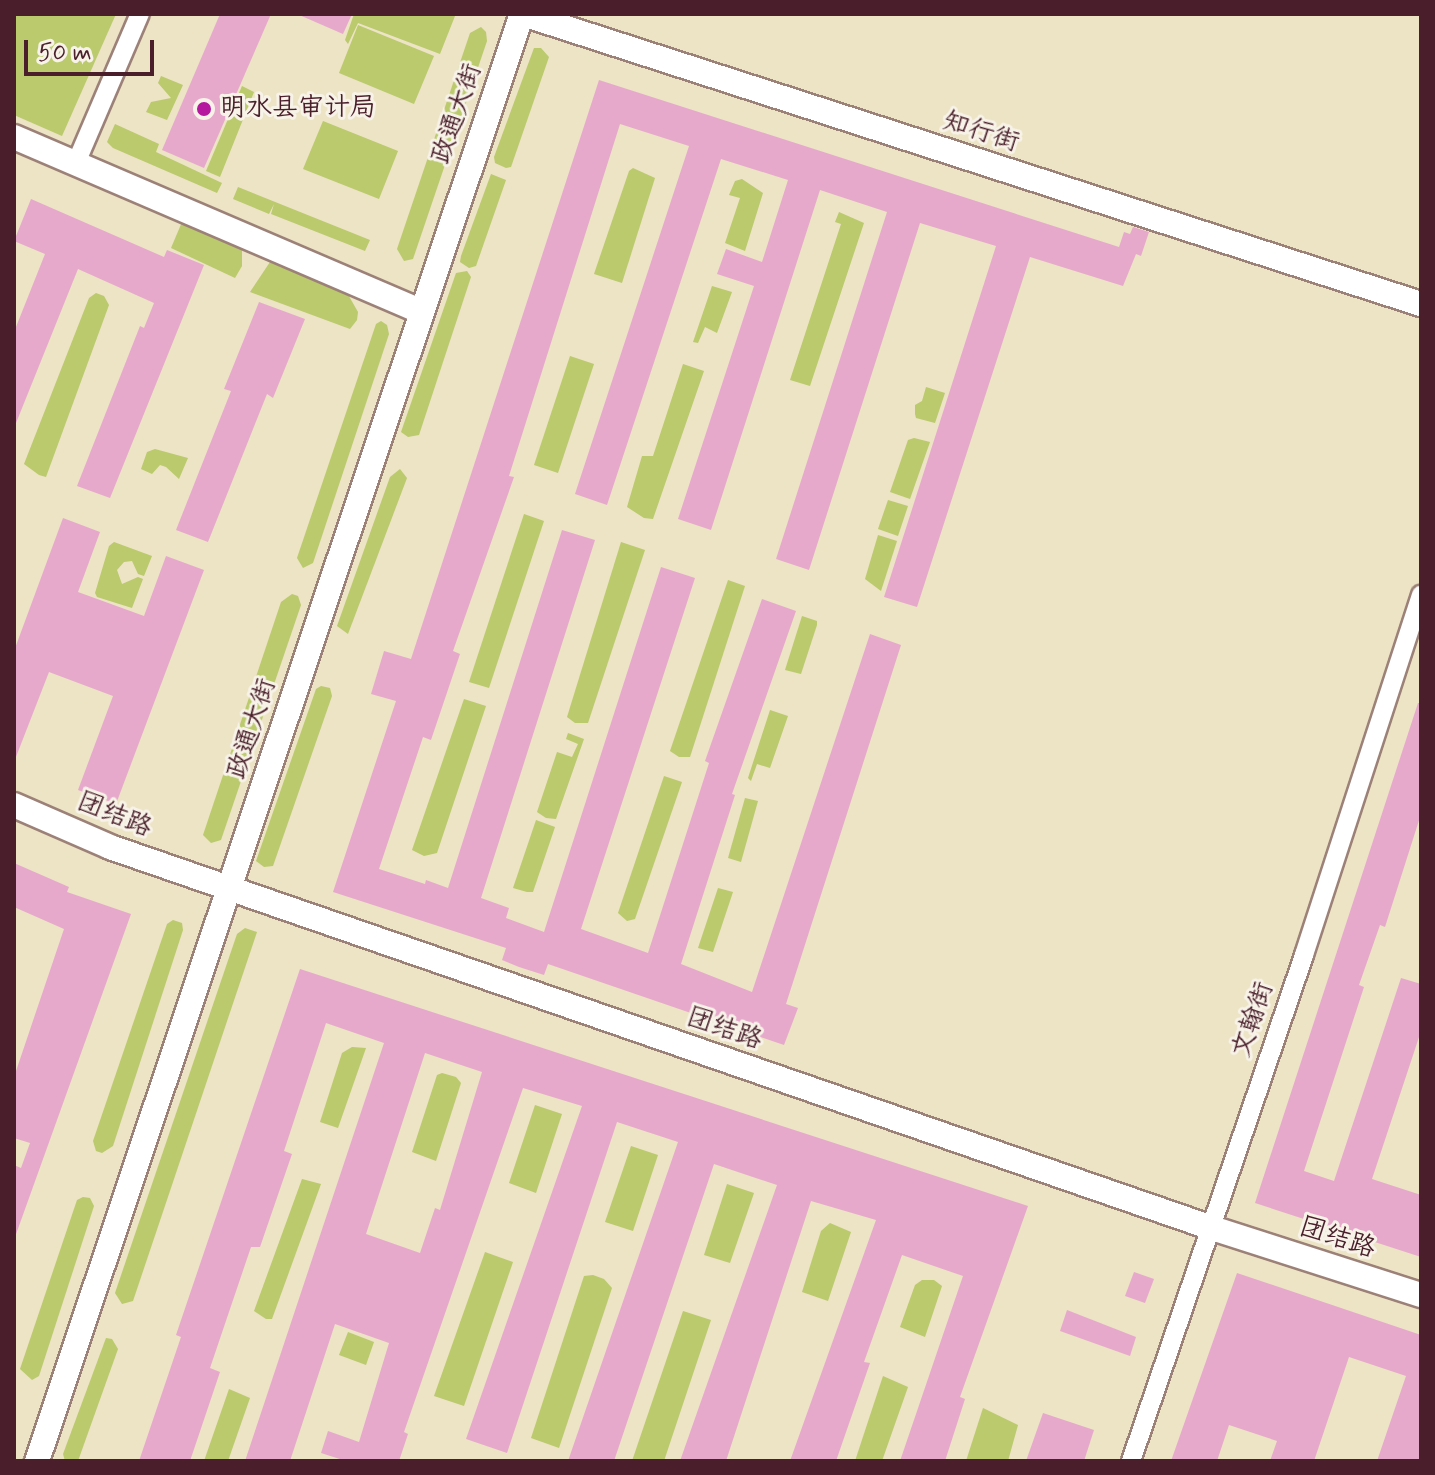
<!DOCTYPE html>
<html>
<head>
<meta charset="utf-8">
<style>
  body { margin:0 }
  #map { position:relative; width:1435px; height:1475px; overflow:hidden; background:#ede3c5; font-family:Mynerve,"LXGW WenKai TC",sans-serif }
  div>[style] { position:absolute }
  .green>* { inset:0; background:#baca6c }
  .building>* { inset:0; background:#e6a9cc }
  .roads { filter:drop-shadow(2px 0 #9c8178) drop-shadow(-2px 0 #9c8178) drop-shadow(0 2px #9c8178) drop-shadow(0 -2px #9c8178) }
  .street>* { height:18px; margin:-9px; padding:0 9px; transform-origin:9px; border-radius:9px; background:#fff }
  .secondary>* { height:24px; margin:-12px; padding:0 12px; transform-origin:12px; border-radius:12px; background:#fff }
  .dots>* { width:22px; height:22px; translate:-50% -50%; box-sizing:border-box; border:4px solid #f7f3e8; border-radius:50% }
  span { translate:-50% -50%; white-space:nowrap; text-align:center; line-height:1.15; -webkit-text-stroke:6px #f7f3e8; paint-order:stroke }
  .poi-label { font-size:26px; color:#4a1f2b }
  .left { translate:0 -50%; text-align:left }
  .street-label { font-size:26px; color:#4a1f2b }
  .frame { position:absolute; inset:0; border:16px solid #4a1f2b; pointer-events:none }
  .scale { position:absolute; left:24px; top:40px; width:130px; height:36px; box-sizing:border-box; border:4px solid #4a1f2b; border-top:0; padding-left:10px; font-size:24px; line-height:28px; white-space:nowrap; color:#4a1f2b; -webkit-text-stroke:6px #f7f3e8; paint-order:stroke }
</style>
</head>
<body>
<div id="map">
  <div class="green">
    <i style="clip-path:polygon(14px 14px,116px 14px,62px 136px,14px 115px)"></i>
    <i style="clip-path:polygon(354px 14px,454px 14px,455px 16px,440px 54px,358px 23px,348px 44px,345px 40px)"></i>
    <i style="clip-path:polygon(358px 25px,434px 56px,414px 104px,339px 73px)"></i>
    <i style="clip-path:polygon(481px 27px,486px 32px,487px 41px,413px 259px,404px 261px,397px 249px,470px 33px)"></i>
    <i style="clip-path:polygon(534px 48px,541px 48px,549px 57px,511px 167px,506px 168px,495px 163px,494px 157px)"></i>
    <i style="clip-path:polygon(161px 76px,183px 85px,167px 120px,146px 112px,151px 102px,171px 98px,158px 83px)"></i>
    <i style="clip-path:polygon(242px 86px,254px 92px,220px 177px,206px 171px)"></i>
    <i style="clip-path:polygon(323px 121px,398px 151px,379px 199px,303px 169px)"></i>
    <i style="clip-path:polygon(115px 124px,159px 144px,156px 152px,222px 183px,217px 193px,113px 148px,107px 142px)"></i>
    <i style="clip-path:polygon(633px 168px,655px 178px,622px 283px,594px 274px,629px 171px)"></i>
    <i style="clip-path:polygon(491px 174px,506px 180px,476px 266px,469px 268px,460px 262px,461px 256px)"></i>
    <i style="clip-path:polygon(742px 179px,763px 193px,745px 251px,725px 243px,740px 198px,729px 195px,735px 181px)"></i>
    <i style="clip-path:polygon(238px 187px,370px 240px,365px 251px,271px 214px,274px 204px,269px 214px,233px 199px)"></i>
    <i style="clip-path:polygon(839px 212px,864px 223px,810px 386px,790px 380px,841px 224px,835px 222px)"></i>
    <i style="clip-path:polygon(182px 222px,242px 248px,242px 266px,235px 278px,171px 248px)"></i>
    <i style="clip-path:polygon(270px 262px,283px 264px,346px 291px,358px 312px,357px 320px,350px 329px,250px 292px)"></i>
    <i style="clip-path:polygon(467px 271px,471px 277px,419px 435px,408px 437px,401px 432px,456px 273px)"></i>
    <i style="clip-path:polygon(712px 286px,732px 292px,717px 333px,705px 327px,698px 343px,693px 342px)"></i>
    <i style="clip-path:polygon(96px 293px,104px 296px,109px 305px,46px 477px,39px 475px,24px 464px,89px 298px)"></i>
    <i style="clip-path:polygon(381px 321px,387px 325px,389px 334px,313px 563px,303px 568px,297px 558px,376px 324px)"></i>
    <i style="clip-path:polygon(570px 356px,594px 364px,558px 473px,534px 465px)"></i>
    <i style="clip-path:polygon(683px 364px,704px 371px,653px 519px,644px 518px,627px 507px,642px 456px,653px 456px)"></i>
    <i style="clip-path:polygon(926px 387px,945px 393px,935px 423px,916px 418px,915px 414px,915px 405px,922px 401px)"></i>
    <i style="clip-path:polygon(914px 438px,930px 442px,910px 499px,890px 492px,908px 440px)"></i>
    <i style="clip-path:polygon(155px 449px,188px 458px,179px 479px,166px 467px,160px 465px,152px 474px,141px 469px,147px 452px)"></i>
    <i style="clip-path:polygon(400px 469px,407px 478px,348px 634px,337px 626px,390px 477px)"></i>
    <i style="clip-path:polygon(888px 500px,908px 506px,898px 536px,878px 529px)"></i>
    <i style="clip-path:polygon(524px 514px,544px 521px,489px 688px,469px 682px)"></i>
    <i style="clip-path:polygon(878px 535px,897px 541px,881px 591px,865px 579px)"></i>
    <i style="clip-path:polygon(114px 542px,152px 556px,144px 576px,138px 574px,132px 561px,124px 562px,117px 570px,122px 584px,138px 577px,143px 579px,132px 608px,97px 597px,95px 593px,109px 546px)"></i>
    <i style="clip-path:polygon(621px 542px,645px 550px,588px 723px,575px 723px,567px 717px)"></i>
    <i style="clip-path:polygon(728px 580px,745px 586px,690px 757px,679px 757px,670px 751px)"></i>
    <i style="clip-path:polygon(292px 594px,298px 596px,301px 605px,221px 840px,211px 843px,203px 835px,281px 602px)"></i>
    <i style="clip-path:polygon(802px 616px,817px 621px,817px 625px,801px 674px,785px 670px)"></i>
    <i style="clip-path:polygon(321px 686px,330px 688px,332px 696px,273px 866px,264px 867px,256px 861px,316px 689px)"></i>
    <i style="clip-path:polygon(464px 699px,486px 706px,437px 853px,424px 856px,412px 850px)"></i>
    <i style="clip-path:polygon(770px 710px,788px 716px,770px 768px,757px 764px,751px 781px,748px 778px)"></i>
    <i style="clip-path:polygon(568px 733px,584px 739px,556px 819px,546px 818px,537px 812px,557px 752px,572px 757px,578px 744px,566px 739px)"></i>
    <i style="clip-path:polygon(664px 776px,682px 782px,635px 919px,627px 921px,618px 913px)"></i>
    <i style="clip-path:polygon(745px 798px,758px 801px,741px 862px,728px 858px)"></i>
    <i style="clip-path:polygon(536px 820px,555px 827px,533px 892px,527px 892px,513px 888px)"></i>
    <i style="clip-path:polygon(718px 888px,733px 892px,713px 952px,698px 948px)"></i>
    <i style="clip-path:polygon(173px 920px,182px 923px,183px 930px,113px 1146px,102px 1153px,96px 1151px,93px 1141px,167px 924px)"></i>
    <i style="clip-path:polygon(245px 928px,257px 932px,133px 1301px,122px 1304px,115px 1293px,237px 934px)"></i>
    <i style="clip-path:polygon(352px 1047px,366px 1048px,338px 1128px,320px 1122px,342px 1053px)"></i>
    <i style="clip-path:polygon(442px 1073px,456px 1077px,461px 1083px,436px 1161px,412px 1152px,437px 1075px)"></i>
    <i style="clip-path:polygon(535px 1105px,562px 1114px,536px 1193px,509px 1183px)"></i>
    <i style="clip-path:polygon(631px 1146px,658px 1155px,633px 1231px,605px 1222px)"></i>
    <i style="clip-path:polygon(302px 1179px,321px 1184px,272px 1319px,266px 1319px,254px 1311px)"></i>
    <i style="clip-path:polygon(727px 1184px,754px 1193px,730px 1263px,704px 1255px)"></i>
    <i style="clip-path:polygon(83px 1197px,90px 1198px,94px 1206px,39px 1376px,32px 1380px,20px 1369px,77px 1200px)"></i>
    <i style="clip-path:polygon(830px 1223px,851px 1232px,828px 1301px,802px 1292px,821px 1231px)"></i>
    <i style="clip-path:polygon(485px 1252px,513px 1262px,464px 1406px,434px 1396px)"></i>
    <i style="clip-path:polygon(593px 1275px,604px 1279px,612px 1288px,559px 1448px,531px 1438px,584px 1276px)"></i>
    <i style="clip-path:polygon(922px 1280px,934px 1280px,942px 1286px,925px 1337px,900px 1327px,915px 1285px)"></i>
    <i style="clip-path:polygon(683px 1311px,711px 1320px,664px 1461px,632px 1461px)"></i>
    <i style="clip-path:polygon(348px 1332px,374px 1342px,366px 1365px,339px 1355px)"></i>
    <i style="clip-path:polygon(106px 1338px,112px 1339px,118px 1349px,78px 1461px,65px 1461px,63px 1454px)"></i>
    <i style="clip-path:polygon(883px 1376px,908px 1387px,882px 1461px,855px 1461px)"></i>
    <i style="clip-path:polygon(229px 1389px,250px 1398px,228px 1461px,204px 1461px)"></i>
    <i style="clip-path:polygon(983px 1408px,1018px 1425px,1008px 1461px,966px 1461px)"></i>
  </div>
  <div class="building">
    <i style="clip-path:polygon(220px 14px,271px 14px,204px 168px,162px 150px)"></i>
    <i style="clip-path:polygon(297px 14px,352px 14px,343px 34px)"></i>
    <i style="clip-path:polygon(599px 80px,1119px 247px,1124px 232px,1130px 234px,1133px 227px,1149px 232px,1141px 256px,1136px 254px,1123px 286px,1030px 257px,917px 607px,884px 597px,996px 246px,920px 223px,809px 570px,776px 559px,887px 212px,820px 190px,711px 530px,678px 519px,754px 286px,717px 274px,726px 249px,762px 262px,788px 180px,721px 159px,607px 505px,575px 494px,689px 146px,620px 124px,509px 476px,514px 477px,453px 651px,460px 654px,431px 740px,423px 737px,379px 869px,425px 884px,426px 880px,448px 888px,562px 530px,595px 540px,481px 898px,509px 908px,506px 918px,544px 932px,661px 567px,695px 578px,581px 929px,648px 953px,709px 763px,705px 761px,762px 599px,796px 611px,732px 794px,735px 795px,681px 964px,752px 992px,870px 634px,901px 645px,786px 1004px,798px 1008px,784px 1045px,548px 964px,544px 975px,519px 967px,502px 960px,506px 948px,333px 892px,396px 701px,371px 694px,384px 651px,411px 659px)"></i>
    <i style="clip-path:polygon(31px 199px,164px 257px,167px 250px,204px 265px,110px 498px,77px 486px,140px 326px,144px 328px,154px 303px,78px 269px,14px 428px,14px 332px,45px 254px,14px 241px)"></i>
    <i style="clip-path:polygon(259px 302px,305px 319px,273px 398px,267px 394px,208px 542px,176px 530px,231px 391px,224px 389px)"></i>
    <i style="clip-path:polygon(63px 518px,100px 532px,78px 592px,144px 616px,166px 556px,204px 570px,116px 804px,78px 790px,113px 696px,49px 672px,14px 762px,14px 651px)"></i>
    <i style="clip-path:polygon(1418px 703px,1421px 703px,1421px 814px,1385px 927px,1380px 925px,1359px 985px,1364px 987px,1304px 1171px,1334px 1181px,1401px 978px,1421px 984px,1421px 1031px,1372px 1179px,1421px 1195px,1421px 1257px,1255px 1203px)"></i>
    <i style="clip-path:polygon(14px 863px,69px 887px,67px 892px,131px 914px,15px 1237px,14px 1165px,21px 1168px,30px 1143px,14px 1138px,14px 1077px,64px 929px,14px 907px)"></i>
    <i style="clip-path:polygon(evenodd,300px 969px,1028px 1206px,960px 1397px,965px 1399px,945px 1461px,900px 1461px,963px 1276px,902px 1255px,864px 1362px,870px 1363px,836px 1461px,790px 1461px,876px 1220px,811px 1201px,726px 1461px,680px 1461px,777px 1185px,714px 1164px,614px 1461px,568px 1461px,678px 1142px,617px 1122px,507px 1453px,466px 1439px,582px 1106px,523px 1088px,404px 1432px,408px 1434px,399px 1461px,346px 1461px,321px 1453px,328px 1431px,359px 1442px,389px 1343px,335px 1324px,290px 1461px,245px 1461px,384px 1043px,326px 1023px,284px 1151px,292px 1154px,260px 1247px,251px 1247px,210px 1368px,220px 1372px,190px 1461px,139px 1461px,181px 1337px,176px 1335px,300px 969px,425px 1053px,482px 1072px,440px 1210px,435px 1208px,420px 1253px,366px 1234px,425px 1053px)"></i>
    <i style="clip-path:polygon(1134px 1272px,1154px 1279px,1145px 1303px,1125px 1296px)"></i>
    <i style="clip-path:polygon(1237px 1273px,1421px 1335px,1421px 1461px,1377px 1461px,1406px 1376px,1349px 1357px,1314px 1461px,1270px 1461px,1277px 1441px,1229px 1425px,1217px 1461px,1171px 1461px)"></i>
    <i style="clip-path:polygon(1067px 1310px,1136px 1337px,1130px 1356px,1060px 1331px)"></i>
    <i style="clip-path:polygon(1043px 1413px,1094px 1430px,1084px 1461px,1026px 1461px)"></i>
  </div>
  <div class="roads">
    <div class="street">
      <i style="left:76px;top:163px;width:162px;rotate:-66.8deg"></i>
      <i style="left:1131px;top:1461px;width:535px;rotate:-71.12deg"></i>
      <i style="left:1304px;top:955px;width:379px;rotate:-72deg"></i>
    </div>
    <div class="secondary">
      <i style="left:523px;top:14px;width:944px;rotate:17.9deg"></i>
      <i style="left:14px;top:137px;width:442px;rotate:23.2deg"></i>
      <i style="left:14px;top:805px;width:105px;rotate:23.6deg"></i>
      <i style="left:110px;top:847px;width:1163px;rotate:19.07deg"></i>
      <i style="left:1209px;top:1227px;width:223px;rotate:17.8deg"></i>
      <i style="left:37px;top:1461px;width:1526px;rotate:-71.47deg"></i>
    </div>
  </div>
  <div class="dots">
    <i style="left:204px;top:109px;background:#b5179e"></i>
  </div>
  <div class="poi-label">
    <span class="left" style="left:220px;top:109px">明水县审计局</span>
  </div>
  <div class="street-label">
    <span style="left:458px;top:114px;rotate:-71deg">政通大街</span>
    <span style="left:981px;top:133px;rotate:18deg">知行街</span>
    <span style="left:253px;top:729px;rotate:-72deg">政通大街</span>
    <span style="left:114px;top:816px;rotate:22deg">团结路</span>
    <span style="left:1254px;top:1020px;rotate:-71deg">文翰街</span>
    <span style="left:724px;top:1030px;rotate:19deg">团结路</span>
    <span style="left:1337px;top:1239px;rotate:18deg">团结路</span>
  </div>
  <div class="frame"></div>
  <div class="scale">50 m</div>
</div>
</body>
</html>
